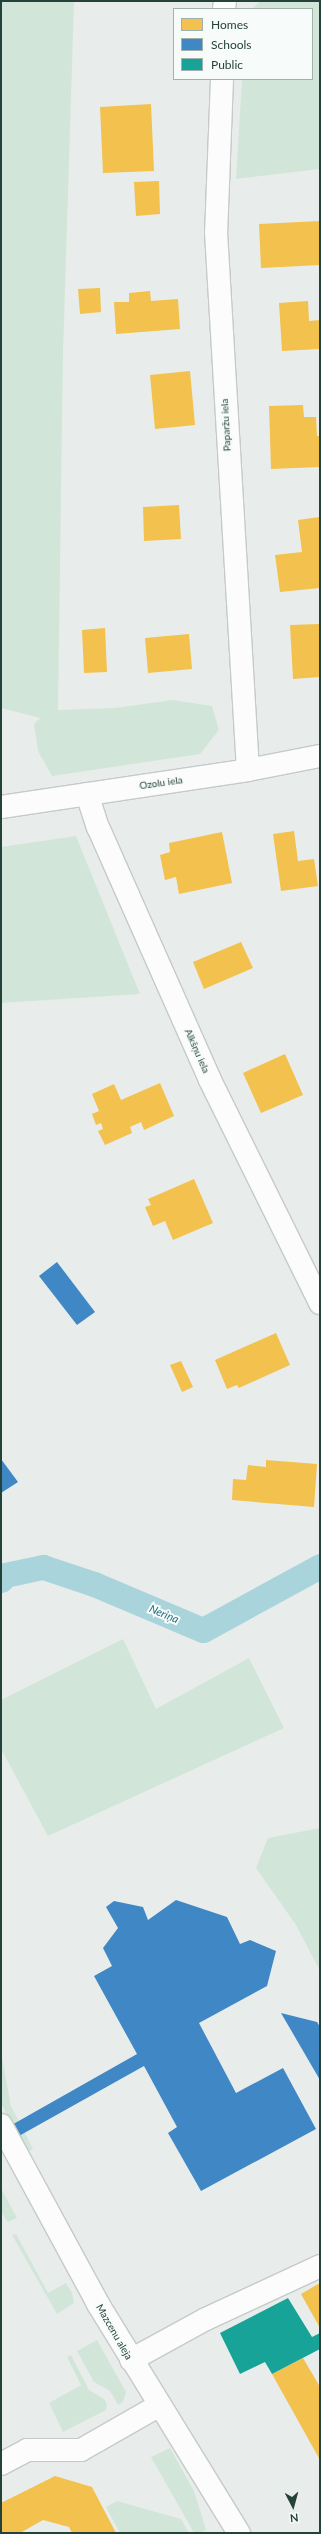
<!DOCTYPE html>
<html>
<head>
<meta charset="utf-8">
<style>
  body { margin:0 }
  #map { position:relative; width:321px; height:2534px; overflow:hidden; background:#e8edeb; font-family:Lato,sans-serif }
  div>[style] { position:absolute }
  .green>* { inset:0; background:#d1e6d8 }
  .homes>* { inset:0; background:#f2c14e }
  .schools>* { inset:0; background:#3f88c5 }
  .public>* { inset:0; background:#17a398 }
  .canal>* { height:25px; margin:-12.5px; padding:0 12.5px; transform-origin:12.5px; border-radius:12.5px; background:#a9d4db }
  .roads { filter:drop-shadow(1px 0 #c5cac8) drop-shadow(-1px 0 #c5cac8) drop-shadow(0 1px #c5cac8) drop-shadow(0 -1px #c5cac8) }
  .street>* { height:22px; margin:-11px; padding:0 11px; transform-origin:11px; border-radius:11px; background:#fcfcfc }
  .secondary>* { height:22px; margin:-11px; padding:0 11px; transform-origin:11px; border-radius:11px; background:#fcfcfc }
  span { translate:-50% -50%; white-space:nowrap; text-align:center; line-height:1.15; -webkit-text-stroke:4px #f7fbf9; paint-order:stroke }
  .street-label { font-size:10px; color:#24423a }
  .water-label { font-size:11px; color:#1c6f80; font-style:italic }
  .frame { position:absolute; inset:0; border:2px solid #24423a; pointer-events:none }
  .legend { position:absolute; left:173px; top:8px; width:140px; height:72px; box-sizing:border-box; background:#f7fbf9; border:1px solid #a3b1ad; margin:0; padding:5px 7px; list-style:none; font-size:12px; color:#24423a }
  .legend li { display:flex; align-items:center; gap:8px; height:20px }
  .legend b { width:20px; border:1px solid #a3b1ad }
  .north { position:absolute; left:273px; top:2486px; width:40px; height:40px; -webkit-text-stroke:3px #f7fbf9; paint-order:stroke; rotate:174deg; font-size:11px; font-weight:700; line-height:16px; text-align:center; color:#24423a }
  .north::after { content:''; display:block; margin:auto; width:14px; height:18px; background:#24423a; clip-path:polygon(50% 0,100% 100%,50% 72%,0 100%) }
</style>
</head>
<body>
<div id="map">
  <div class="green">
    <i style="clip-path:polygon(1px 1px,74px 1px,63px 353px,58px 710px,115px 708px,173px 700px,212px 706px,219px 730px,200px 754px,52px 776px,38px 751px,34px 724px,40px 718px,1px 708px)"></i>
    <i style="clip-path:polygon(260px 1px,320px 1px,320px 169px,236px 179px,242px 79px,312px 79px,312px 9px,252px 9px)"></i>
    <i style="clip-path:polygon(76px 836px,140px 994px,1px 1003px,1px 847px)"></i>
    <i style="clip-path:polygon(123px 1639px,156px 1709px,249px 1658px,284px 1728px,48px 1836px,1px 1749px,1px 1700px)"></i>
    <i style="clip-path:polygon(320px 1828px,320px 1971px,296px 1925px,256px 1868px,268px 1838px)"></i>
    <i style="clip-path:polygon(1px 2053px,11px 2106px,33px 2149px,26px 2153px,1px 2103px)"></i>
    <i style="clip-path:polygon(1px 2188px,17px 2218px,8px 2222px,1px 2212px)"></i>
    <i style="clip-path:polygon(16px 2234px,48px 2293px,66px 2283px,72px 2293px,74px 2303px,57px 2314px,12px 2235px)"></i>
    <i style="clip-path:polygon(97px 2340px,126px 2392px,123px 2402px,118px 2405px,110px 2391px,94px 2382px,77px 2351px)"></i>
    <i style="clip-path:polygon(71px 2355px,89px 2390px,104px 2399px,107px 2404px,106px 2410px,63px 2432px,49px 2403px,81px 2385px,67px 2357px)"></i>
    <i style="clip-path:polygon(170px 2448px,194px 2491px,206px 2530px,200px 2533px,194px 2533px,151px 2457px)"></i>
    <i style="clip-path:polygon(117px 2501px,181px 2519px,189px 2533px,120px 2533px,106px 2507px)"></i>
  </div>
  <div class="homes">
    <i style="clip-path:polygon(151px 104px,154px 171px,103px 173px,100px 107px)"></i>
    <i style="clip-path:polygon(159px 181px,160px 214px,136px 216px,134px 182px)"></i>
    <i style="clip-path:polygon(320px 221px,320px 265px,261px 268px,259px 224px)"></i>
    <i style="clip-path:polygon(100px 288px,101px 312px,80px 314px,78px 289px)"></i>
    <i style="clip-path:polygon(150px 291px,151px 301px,178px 299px,180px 329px,116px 334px,114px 302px,129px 302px,129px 293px)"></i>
    <i style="clip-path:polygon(308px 301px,309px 321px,320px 320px,320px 349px,282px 351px,279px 303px)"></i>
    <i style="clip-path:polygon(190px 371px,195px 425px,155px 429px,150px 375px)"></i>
    <i style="clip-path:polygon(303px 405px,304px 417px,316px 417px,317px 436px,320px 436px,320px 467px,271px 469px,269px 406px)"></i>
    <i style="clip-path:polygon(179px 505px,181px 539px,144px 541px,143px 507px)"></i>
    <i style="clip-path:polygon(320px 517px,320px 588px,280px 592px,275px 555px,302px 552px,298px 520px)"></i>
    <i style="clip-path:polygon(320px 624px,320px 677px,293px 679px,290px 625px)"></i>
    <i style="clip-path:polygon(105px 628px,107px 672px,84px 673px,82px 630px)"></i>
    <i style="clip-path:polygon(189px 634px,192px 669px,148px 673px,145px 638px)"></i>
    <i style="clip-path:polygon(294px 831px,298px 861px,314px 859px,318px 886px,281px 891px,273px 834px)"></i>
    <i style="clip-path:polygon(222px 832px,232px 883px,179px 894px,176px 877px,165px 880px,160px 855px,170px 852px,169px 843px)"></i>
    <i style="clip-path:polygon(241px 942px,253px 968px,204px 989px,193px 962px)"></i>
    <i style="clip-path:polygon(285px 1054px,303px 1095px,261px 1113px,243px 1073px)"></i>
    <i style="clip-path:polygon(160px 1083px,174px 1116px,144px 1130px,141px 1122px,130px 1127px,132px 1133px,105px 1145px,98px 1131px,103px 1129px,101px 1123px,96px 1125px,92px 1114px,99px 1111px,92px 1094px,114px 1084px,121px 1100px)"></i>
    <i style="clip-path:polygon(194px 1179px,213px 1223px,173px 1240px,165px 1221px,153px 1226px,145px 1207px,151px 1205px,148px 1199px)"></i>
    <i style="clip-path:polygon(276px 1333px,290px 1365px,239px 1388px,237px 1385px,227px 1389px,215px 1360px)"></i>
    <i style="clip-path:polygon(181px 1361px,193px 1387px,182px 1392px,170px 1365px)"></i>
    <i style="clip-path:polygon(266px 1460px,317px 1464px,314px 1507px,232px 1500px,233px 1479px,246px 1480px,248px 1465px,266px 1467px)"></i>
    <i style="clip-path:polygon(320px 2283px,320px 2328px,301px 2294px)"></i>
    <i style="clip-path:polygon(303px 2358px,320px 2387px,320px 2460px,272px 2374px)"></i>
    <i style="clip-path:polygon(55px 2476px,92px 2487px,116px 2533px,72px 2533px,69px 2527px,43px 2520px,20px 2533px,1px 2533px,1px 2503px)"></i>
  </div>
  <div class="schools">
    <i style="clip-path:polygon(57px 1262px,95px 1312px,77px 1325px,39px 1276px)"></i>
    <i style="clip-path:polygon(1px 1459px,18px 1482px,1px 1493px)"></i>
    <i style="clip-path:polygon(176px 1900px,227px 1917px,240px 1944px,250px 1940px,276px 1951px,267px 1986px,199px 2023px,236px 2093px,283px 2068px,316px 2129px,201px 2191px,168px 2133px,177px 2127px,144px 2066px,1px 2146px,1px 2131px,137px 2054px,94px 1976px,112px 1966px,103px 1948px,118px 1928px,106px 1907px,114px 1901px,143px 1907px,148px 1920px)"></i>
    <i style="clip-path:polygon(281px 2013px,317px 2022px,320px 2027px,320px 2080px)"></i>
  </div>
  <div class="public">
    <i style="clip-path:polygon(288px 2298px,312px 2337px,320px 2333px,320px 2349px,272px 2374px,265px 2362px,240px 2374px,220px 2333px)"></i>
  </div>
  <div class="canal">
    <i style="left:1px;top:1580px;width:6px;rotate:-51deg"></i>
    <i style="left:5px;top:1575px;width:39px;rotate:-12deg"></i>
    <i style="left:43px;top:1567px;width:54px;rotate:18.4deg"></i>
    <i style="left:94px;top:1584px;width:118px;rotate:22.9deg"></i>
    <i style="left:203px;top:1630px;width:133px;rotate:-28.7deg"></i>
  </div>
  <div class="roads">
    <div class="street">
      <i style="left:224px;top:9px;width:8px;rotate:-83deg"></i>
      <i style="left:222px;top:79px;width:153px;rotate:92.2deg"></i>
      <i style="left:216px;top:232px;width:539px;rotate:86.6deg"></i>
      <i style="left:87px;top:794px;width:35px;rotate:72deg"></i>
      <i style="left:98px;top:827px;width:277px;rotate:66.1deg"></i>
      <i style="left:210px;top:1080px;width:249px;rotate:63.7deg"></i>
      <i style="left:131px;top:2360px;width:85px;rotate:-28.7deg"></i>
      <i style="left:206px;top:2319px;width:126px;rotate:-24.9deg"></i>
      <i style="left:1px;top:2464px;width:30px;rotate:-28deg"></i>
      <i style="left:27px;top:2450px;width:54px"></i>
      <i style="left:81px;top:2450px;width:91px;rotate:-29.7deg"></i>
    </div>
    <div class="secondary">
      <i style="left:1px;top:807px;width:250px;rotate:-8.5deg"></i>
      <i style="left:248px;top:770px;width:73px;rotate:-11deg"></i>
      <i style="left:1px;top:2125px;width:204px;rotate:61.5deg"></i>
      <i style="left:98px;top:2304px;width:269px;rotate:58.4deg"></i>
    </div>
  </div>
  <div class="street-label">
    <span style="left:226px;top:425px;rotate:-93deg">Paparžu iela</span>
    <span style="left:161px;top:783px;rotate:-8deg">Ozolu iela</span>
    <span style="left:197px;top:1051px;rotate:66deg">Alkšņu iela</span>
    <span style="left:114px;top:2332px;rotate:60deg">Mazcenu aleja</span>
  </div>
  <div class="water-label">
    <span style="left:164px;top:1614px;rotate:23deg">Neriņa</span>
  </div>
  <div class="frame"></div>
  <ul class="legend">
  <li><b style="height:11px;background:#f2c14e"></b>Homes</li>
  <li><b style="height:11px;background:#3f88c5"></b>Schools</li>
  <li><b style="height:11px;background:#17a398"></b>Public</li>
  </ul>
  <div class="north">N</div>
</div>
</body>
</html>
